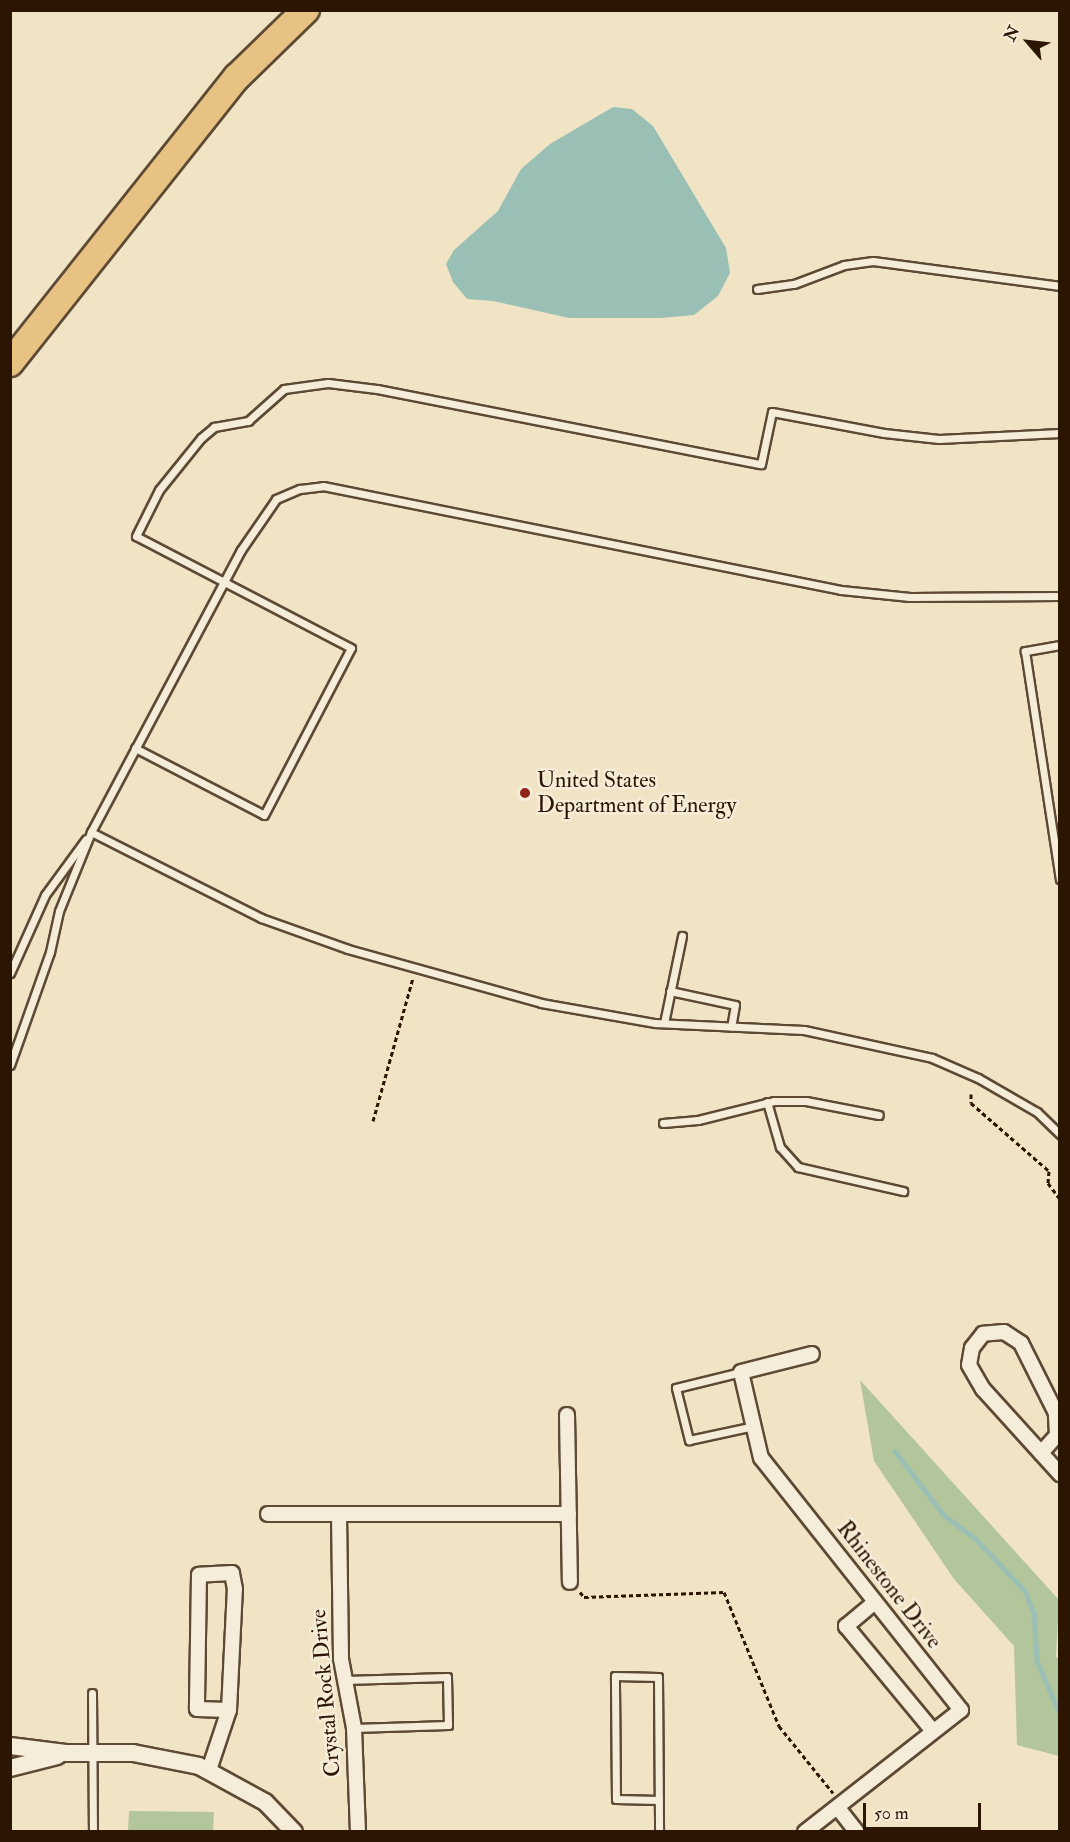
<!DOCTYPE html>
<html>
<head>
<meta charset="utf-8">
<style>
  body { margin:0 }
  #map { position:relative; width:1070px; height:1842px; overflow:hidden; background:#f0e4c5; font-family:"IM FELL Double Pica",serif }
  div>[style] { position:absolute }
  .green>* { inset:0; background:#b3c59a }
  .water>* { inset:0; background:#9abfb4 }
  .stream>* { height:4.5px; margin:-2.25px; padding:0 2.25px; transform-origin:2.25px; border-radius:2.25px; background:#9abfb4 }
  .path>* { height:3px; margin-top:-1.5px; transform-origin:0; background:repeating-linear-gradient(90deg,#2c1503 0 4.5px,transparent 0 7.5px) }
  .roads { filter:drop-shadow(2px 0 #5d4934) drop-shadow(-2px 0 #5d4934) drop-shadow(0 2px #5d4934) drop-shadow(0 -2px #5d4934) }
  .service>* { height:7px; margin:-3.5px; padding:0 3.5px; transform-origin:3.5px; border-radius:3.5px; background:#f5edd9 }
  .minor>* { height:14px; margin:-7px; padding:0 7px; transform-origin:7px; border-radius:7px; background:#f5edd9 }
  .tertiary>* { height:16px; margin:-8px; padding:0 8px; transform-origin:8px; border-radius:8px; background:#f5edd9 }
  .motorway>* { height:26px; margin:-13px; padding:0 13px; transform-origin:13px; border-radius:13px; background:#e8c282 }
  .dots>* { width:16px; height:16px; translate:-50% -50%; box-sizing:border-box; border:3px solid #f5edd9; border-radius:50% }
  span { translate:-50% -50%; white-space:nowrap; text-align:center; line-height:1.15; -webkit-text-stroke:5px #f5edd9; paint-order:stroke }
  .poi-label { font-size:22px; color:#2c1503 }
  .left { translate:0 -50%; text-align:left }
  .street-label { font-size:22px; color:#2c1503 }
  .frame { position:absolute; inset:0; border:12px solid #2c1503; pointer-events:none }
  .north { position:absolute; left:998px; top:12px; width:60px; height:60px; -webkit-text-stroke:4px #f5edd9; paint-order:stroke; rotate:298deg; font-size:16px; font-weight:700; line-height:24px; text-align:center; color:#2c1503 }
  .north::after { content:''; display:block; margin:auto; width:21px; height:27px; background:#2c1503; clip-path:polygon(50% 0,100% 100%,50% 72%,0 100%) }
  .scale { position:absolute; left:863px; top:1803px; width:118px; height:27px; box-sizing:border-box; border:3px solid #2c1503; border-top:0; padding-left:8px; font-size:18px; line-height:21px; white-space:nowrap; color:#2c1503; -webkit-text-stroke:4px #f5edd9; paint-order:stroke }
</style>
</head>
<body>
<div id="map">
  <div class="green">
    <i style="clip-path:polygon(860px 1380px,1059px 1600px,1056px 1657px,1060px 1660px,1059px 1756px,1017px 1745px,1014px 1646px,954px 1579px,874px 1461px)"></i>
    <i style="clip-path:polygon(129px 1811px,214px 1812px,213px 1831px,128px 1831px)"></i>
  </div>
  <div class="water">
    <i style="clip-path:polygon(613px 107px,632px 109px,653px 126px,726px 248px,730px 273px,718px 296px,694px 315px,661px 318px,569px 318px,493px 301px,467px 299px,453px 282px,446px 264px,454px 250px,498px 211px,521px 169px,550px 144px)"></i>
  </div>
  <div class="stream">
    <i style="left:895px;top:1451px;width:81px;rotate:52.6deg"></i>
    <i style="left:944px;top:1515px;width:41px;rotate:37.1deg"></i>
    <i style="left:977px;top:1540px;width:70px;rotate:46.7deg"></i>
    <i style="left:1025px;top:1591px;width:24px;rotate:68deg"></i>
    <i style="left:1034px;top:1613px;width:48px;rotate:86.4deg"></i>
    <i style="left:1037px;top:1661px;width:58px;rotate:66.5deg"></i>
  </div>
  <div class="path">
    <i style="left:971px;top:1094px;width:9px;rotate:90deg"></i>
    <i style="left:971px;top:1103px;width:103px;rotate:41.1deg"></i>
    <i style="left:1049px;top:1171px;width:12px;rotate:95deg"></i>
    <i style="left:1048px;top:1183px;width:20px;rotate:53deg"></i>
    <i style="left:373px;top:1121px;width:148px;rotate:-74.4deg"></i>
    <i style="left:580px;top:1592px;width:6px;rotate:51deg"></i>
    <i style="left:584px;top:1597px;width:140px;rotate:-2deg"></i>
    <i style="left:724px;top:1592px;width:145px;rotate:67.7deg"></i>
    <i style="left:779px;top:1726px;width:86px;rotate:51.1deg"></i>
  </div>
  <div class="roads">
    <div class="service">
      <i style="left:757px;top:289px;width:37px;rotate:-8deg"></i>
      <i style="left:794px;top:284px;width:53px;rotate:-20.8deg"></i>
      <i style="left:844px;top:265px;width:29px;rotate:-8deg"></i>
      <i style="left:873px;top:261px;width:189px;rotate:7.6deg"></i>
      <i style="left:1060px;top:645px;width:36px;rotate:170deg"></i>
      <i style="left:1025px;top:651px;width:231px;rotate:81.3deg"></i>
      <i style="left:135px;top:748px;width:145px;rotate:27.4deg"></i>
      <i style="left:264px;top:815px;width:188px;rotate:-62.5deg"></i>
      <i style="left:351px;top:648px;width:242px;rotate:-152.5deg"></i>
      <i style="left:136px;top:536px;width:51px;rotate:-63.4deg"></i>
      <i style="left:159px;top:490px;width:67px;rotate:-51.1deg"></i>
      <i style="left:201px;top:438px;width:17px;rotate:-40deg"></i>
      <i style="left:214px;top:427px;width:35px;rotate:-10deg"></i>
      <i style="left:248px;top:421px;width:48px;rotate:-41.6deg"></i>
      <i style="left:284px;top:389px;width:44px;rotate:-7.8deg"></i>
      <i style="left:328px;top:383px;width:49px;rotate:7deg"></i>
      <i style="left:377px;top:389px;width:391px;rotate:11.1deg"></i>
      <i style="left:761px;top:464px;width:53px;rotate:-78.1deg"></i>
      <i style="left:772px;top:412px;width:114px;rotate:10.6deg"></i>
      <i style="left:884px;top:433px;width:55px;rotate:6.2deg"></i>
      <i style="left:939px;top:439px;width:121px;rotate:-2.8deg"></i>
      <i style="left:91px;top:832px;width:191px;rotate:26.8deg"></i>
      <i style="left:261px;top:918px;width:92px;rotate:19.6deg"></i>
      <i style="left:348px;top:949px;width:200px;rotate:15.6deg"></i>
      <i style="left:541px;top:1003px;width:116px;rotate:10deg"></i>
      <i style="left:655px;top:1023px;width:149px;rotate:2.7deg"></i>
      <i style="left:804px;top:1030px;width:131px;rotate:12.3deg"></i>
      <i style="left:932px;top:1058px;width:50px;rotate:23.5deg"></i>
      <i style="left:978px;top:1078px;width:68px;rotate:30deg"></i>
      <i style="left:1037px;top:1112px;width:32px;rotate:44deg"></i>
      <i style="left:10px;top:973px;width:85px;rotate:-65.8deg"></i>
      <i style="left:45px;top:895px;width:69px;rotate:-53.8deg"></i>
      <i style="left:670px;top:991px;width:66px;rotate:12.2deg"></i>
      <i style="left:735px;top:1005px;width:22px;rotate:100deg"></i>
      <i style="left:664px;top:1023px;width:89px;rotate:-78.3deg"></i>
      <i style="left:10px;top:1065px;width:120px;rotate:-70.5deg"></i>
      <i style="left:50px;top:952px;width:42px;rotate:-77.6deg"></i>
      <i style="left:59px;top:911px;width:85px;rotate:-67.9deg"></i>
      <i style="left:91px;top:832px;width:319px;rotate:-62deg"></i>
      <i style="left:241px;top:550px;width:62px;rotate:-55.5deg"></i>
      <i style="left:276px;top:499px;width:26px;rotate:-23deg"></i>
      <i style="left:300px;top:489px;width:23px;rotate:-7deg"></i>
      <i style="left:323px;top:486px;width:528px;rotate:11.35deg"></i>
      <i style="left:841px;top:590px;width:69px;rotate:5.8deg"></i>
      <i style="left:910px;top:597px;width:150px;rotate:-0.4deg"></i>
      <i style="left:767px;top:1102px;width:47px;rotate:73.9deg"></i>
      <i style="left:780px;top:1147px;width:27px;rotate:48deg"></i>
      <i style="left:798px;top:1167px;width:108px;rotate:12.9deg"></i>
      <i style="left:663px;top:1123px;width:35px;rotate:-5deg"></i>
      <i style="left:698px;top:1120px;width:78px;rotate:-14deg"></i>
      <i style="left:774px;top:1101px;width:32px"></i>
      <i style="left:806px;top:1101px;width:74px;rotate:10.9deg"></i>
      <i style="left:741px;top:1372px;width:67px;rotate:166.2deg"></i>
      <i style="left:676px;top:1388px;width:54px;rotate:76deg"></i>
      <i style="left:689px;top:1440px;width:66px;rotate:-12.2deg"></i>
      <i style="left:345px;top:1680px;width:102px;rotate:-1.7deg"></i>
      <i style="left:447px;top:1677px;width:48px;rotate:88.8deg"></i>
      <i style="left:448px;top:1725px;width:94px;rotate:178.2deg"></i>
      <i style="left:92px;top:1693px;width:139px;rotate:89.6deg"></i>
      <i style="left:659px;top:1800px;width:43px;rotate:-178.7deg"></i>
      <i style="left:616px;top:1799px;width:123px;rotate:-90.5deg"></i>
      <i style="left:615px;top:1676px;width:43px;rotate:1.3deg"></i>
      <i style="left:658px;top:1677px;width:155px;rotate:89.6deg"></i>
    </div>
    <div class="minor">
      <i style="left:567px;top:1415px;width:167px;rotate:89deg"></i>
      <i style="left:1041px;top:1453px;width:24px;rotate:-48deg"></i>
      <i style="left:1057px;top:1435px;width:22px;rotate:-93deg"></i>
      <i style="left:1056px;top:1413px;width:78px;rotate:-116.6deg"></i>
      <i style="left:1021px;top:1343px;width:20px;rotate:-147deg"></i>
      <i style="left:1004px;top:1332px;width:21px;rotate:175deg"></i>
      <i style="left:983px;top:1334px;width:18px;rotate:128deg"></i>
      <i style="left:972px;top:1348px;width:17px;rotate:100deg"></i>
      <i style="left:969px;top:1365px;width:28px;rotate:60deg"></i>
      <i style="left:983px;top:1389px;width:115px;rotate:47.8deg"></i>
      <i style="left:268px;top:1514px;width:301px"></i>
      <i style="left:339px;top:1514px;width:145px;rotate:89.2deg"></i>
      <i style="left:341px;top:1659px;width:70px;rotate:79.3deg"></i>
      <i style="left:354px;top:1728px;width:104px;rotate:87.8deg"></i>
      <i style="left:875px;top:1602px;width:38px;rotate:140deg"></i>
      <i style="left:846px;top:1626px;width:136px;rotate:50.4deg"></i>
      <i style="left:209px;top:1770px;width:63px;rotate:-71.6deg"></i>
      <i style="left:229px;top:1710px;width:121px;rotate:-87.2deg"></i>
      <i style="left:235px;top:1589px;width:16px;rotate:-101deg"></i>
      <i style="left:232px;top:1573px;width:33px;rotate:177deg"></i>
      <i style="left:199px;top:1575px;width:134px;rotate:90.9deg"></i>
      <i style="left:197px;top:1709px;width:32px;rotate:2deg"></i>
      <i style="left:838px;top:1808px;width:31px;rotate:52deg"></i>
      <i style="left:805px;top:1832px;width:198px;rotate:-38deg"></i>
      <i style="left:961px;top:1710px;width:322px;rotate:-128.4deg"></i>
      <i style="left:761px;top:1458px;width:88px;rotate:-103.1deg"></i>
      <i style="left:741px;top:1372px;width:73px;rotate:-14.2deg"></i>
    </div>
    <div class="tertiary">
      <i style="left:10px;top:1746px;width:56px;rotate:7.1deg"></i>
      <i style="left:66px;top:1753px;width:67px"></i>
      <i style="left:133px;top:1753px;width:67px;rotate:11.1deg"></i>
      <i style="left:199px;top:1766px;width:75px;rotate:28.6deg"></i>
      <i style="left:265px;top:1802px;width:42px;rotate:46deg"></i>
      <i style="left:10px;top:1768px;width:49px;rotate:-14.3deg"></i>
    </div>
    <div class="motorway">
      <i style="left:10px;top:363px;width:365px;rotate:-51.6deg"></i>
      <i style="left:237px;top:77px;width:96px;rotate:-44.2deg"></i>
    </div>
  </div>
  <div class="dots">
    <i style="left:525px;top:793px;background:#8f2418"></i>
  </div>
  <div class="poi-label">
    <span class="left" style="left:537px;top:793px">United States<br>Department of Energy</span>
  </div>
  <div class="street-label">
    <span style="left:889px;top:1585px;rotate:52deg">Rhinestone Drive</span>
    <span style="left:326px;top:1693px;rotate:-95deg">Crystal Rock Drive</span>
  </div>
  <div class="frame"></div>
  <div class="north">N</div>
  <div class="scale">50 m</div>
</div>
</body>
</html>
